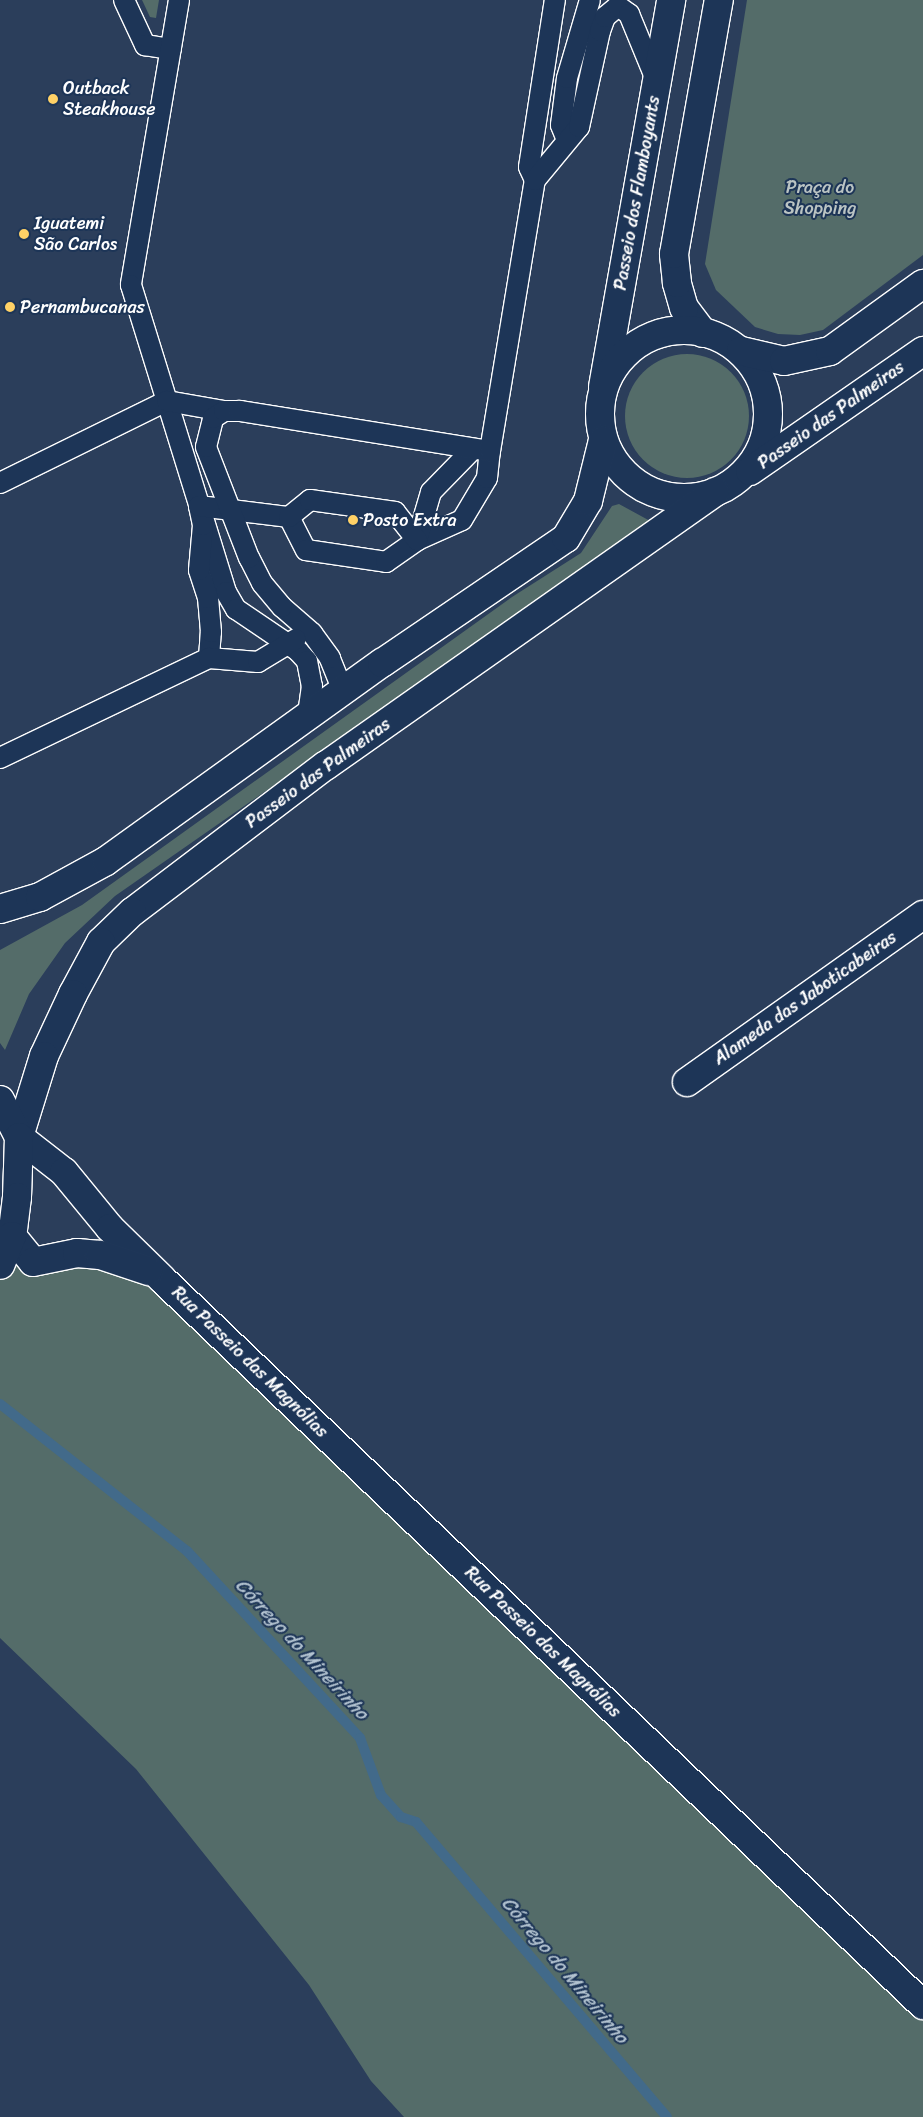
<!DOCTYPE html>
<html>
<head>
<meta charset="utf-8">
<style>
  body { margin:0 }
  #map { position:relative; width:923px; height:2117px; overflow:hidden; background:#2b3e5b; font-family:Sriracha,sans-serif }
  div>[style] { position:absolute }
  .green>* { inset:0; background:#546c69 }
  .round { border-radius:50% }
  .stream>* { height:10px; margin:-5px; padding:0 5px; transform-origin:5px; border-radius:5px; background:#426a8a }
  .roads { filter:drop-shadow(1px 0 #fff) drop-shadow(-1px 0 #fff) drop-shadow(0 1px #fff) drop-shadow(0 -1px #fff) }
  .lane>* { height:20px; margin:-10px; padding:0 10px; transform-origin:10px; border-radius:10px; background:#1d3557 }
  .street>* { height:28px; margin:-14px; padding:0 14px; transform-origin:14px; border-radius:14px; background:#1d3557 }
  .secondary>* { height:28px; margin:-14px; padding:0 14px; transform-origin:14px; border-radius:14px; background:#1d3557 }
  .secondary>.ring { margin:-14px; padding:0; box-sizing:content-box; background:none; border:28px solid #1d3557; border-radius:50% }
  .primary>* { height:28px; margin:-14px; padding:0 14px; transform-origin:14px; border-radius:14px; background:#1d3557 }
  .dots>* { width:14px; height:14px; translate:-50% -50%; box-sizing:border-box; border:2px solid #1d3557; border-radius:50% }
  span { translate:-50% -50%; white-space:nowrap; text-align:center; line-height:1.15; -webkit-text-stroke:4px #1d3557; paint-order:stroke }
  .poi-label { font-size:18px; color:#fff }
  .left { translate:0 -50%; text-align:left }
  .park-label { font-size:18px; color:#bbc4c3 }
  .street-label { font-size:18px; color:#fff }
  .water-label { font-size:19px; color:#b3c3d0; font-style:italic }
</style>
</head>
<body>
<div id="map">
  <div class="green">
    <i style="clip-path:polygon(142px 0,159px 0,156px 18px,150px 17px)"></i>
    <i style="clip-path:polygon(747px 0,923px 0,923px 255px,823px 330px,800px 335px,778px 334px,755px 327px,716px 290px,705px 264px)"></i>
    <i class="round" style="left:625px;top:354px;width:124px;height:124px"></i>
    <i style="clip-path:polygon(619px 504px,652px 522px,115px 896px,65px 943px,29px 994px,5px 1050px,0 1043px,0 950px,82px 905px,512px 597px,581px 553px,612px 506px)"></i>
    <i style="clip-path:polygon(12px 1236px,33px 1261px,122px 1260px,923px 2005px,923px 2117px,404px 2117px,371px 2081px,309px 1985px,136px 1769px,0 1638px,0 1265px)"></i>
  </div>
  <div class="stream">
    <i style="left:0;top:1404px;width:238px;rotate:38.2deg"></i>
    <i style="left:187px;top:1551px;width:255px;rotate:47.2deg"></i>
    <i style="left:360px;top:1738px;width:61px;rotate:69.8deg"></i>
    <i style="left:381px;top:1795px;width:30px;rotate:48deg"></i>
    <i style="left:401px;top:1817px;width:16px;rotate:18deg"></i>
    <i style="left:416px;top:1822px;width:387px;rotate:49.6deg"></i>
  </div>
  <div class="roads">
    <div class="lane">
      <i style="left:124px;top:0;width:50px;rotate:65deg"></i>
      <i style="left:145px;top:45px;width:26px;rotate:9deg"></i>
      <i style="left:179px;top:0;width:289px;rotate:99.6deg"></i>
      <i style="left:131px;top:285px;width:321px;rotate:72.8deg"></i>
      <i style="left:226px;top:592px;width:20px;rotate:60deg"></i>
      <i style="left:236px;top:609px;width:75px;rotate:34.1deg"></i>
      <i style="left:298px;top:651px;width:13px;rotate:48deg"></i>
      <i style="left:307px;top:661px;width:25px;rotate:79deg"></i>
      <i style="left:312px;top:686px;width:30px;rotate:98deg"></i>
      <i style="left:567px;top:140px;width:16px;rotate:-112deg"></i>
      <i style="left:561px;top:125px;width:47px;rotate:-82.7deg"></i>
      <i style="left:567px;top:78px;width:81px;rotate:-73.6deg"></i>
      <i style="left:535px;top:180px;width:14px;rotate:-115deg"></i>
      <i style="left:529px;top:167px;width:169px;rotate:-81.2deg"></i>
      <i style="left:0;top:483px;width:186px;rotate:-26.2deg"></i>
      <i style="left:167px;top:401px;width:58px;rotate:10deg"></i>
      <i style="left:289px;top:517px;width:37px;rotate:63deg"></i>
      <i style="left:306px;top:550px;width:81px;rotate:8.5deg"></i>
      <i style="left:386px;top:562px;width:38px;rotate:-35deg"></i>
      <i style="left:417px;top:540px;width:49px;rotate:-24deg"></i>
      <i style="left:462px;top:520px;width:49px;rotate:-59.2deg"></i>
      <i style="left:487px;top:478px;width:27px;rotate:-84deg"></i>
      <i style="left:417px;top:540px;width:50px;rotate:-73.7deg"></i>
      <i style="left:431px;top:492px;width:60px;rotate:-45.7deg"></i>
      <i style="left:209px;top:658px;width:26px;rotate:-86deg"></i>
      <i style="left:211px;top:632px;width:34px;rotate:-95deg"></i>
      <i style="left:208px;top:598px;width:29px;rotate:-108deg"></i>
      <i style="left:199px;top:570px;width:45px;rotate:-84.9deg"></i>
      <i style="left:203px;top:525px;width:19px;rotate:-102deg"></i>
      <i style="left:199px;top:506px;width:91px;rotate:7deg"></i>
      <i style="left:289px;top:517px;width:27px;rotate:-39deg"></i>
      <i style="left:310px;top:500px;width:86px;rotate:8deg"></i>
      <i style="left:395px;top:512px;width:36px;rotate:52deg"></i>
      <i style="left:343px;top:691px;width:35px;rotate:-112deg"></i>
      <i style="left:330px;top:658px;width:31px;rotate:-126deg"></i>
      <i style="left:312px;top:633px;width:40px;rotate:-139deg"></i>
      <i style="left:282px;top:607px;width:31px;rotate:-130deg"></i>
      <i style="left:262px;top:583px;width:28px;rotate:-117deg"></i>
      <i style="left:249px;top:558px;width:119px;rotate:-111.2deg"></i>
      <i style="left:206px;top:447px;width:30px;rotate:-76deg"></i>
      <i style="left:213px;top:418px;width:13px;rotate:-32deg"></i>
      <i style="left:224px;top:411px;width:16px"></i>
      <i style="left:240px;top:411px;width:253px;rotate:9.1deg"></i>
      <i style="left:490px;top:451px;width:275px;rotate:-80.6deg"></i>
      <i style="left:535px;top:180px;width:69px;rotate:-50.3deg"></i>
      <i style="left:579px;top:127px;width:98px;rotate:-77.7deg"></i>
      <i style="left:600px;top:31px;width:15px;rotate:-70deg"></i>
      <i style="left:605px;top:17px;width:17px;rotate:-40deg"></i>
      <i style="left:618px;top:6px;width:14px;rotate:36deg"></i>
      <i style="left:629px;top:14px;width:74px;rotate:67.6deg"></i>
      <i style="left:0;top:758px;width:232px;rotate:-25.6deg"></i>
      <i style="left:209px;top:658px;width:49px;rotate:4.7deg"></i>
      <i style="left:258px;top:662px;width:44px;rotate:-31.2deg"></i>
    </div>
    <div class="street">
      <i style="left:703px;top:333px;width:31px;rotate:-127deg"></i>
      <i style="left:684px;top:308px;width:26px;rotate:-106deg"></i>
      <i style="left:677px;top:283px;width:29px;rotate:-96deg"></i>
      <i style="left:674px;top:254px;width:258px;rotate:-80deg"></i>
      <i style="left:603px;top:387px;width:393px;rotate:-80deg"></i>
      <i style="left:687px;top:1082px;width:289px;rotate:-35.3deg"></i>
    </div>
    <div class="secondary">
      <i class="ring" style="left:600px;top:330px;width:140px;height:140px"></i>
      <i style="left:741px;top:351px;width:44px;rotate:13.1deg"></i>
      <i style="left:784px;top:361px;width:47px;rotate:-12.3deg"></i>
      <i style="left:830px;top:351px;width:115px;rotate:-35.8deg"></i>
      <i style="left:750px;top:471px;width:211px;rotate:-34.7deg"></i>
      <i style="left:715px;top:492px;width:475px;rotate:144.9deg"></i>
      <i style="left:326px;top:765px;width:243px;rotate:142.8deg"></i>
      <i style="left:132px;top:912px;width:43px;rotate:135.9deg"></i>
      <i style="left:101px;top:942px;width:59px;rotate:118.3deg"></i>
      <i style="left:73px;top:994px;width:68px;rotate:115.1deg"></i>
      <i style="left:44px;top:1056px;width:85px;rotate:107.2deg"></i>
      <i style="left:19px;top:1137px;width:57px;rotate:37.9deg"></i>
      <i style="left:64px;top:1172px;width:72px;rotate:50.6deg"></i>
      <i style="left:110px;top:1228px;width:73px;rotate:44.4deg"></i>
      <i style="left:162px;top:1279px;width:1052px;rotate:43.65deg"></i>
      <i style="left:0;top:909px;width:42px;rotate:-16.7deg"></i>
      <i style="left:40px;top:897px;width:75px;rotate:-28.6deg"></i>
      <i style="left:106px;top:861px;width:340px;rotate:-35.7deg"></i>
      <i style="left:382px;top:663px;width:222px;rotate:-34.2deg"></i>
      <i style="left:566px;top:538px;width:43px;rotate:-59.3deg"></i>
      <i style="left:588px;top:501px;width:63px;rotate:-76.2deg"></i>
      <i style="left:12px;top:1236px;width:33px;rotate:51deg"></i>
      <i style="left:33px;top:1262px;width:45px;rotate:-11.6deg"></i>
      <i style="left:77px;top:1253px;width:23px;rotate:5deg"></i>
      <i style="left:100px;top:1255px;width:51px;rotate:18.4deg"></i>
    </div>
    <div class="primary">
      <i style="left:0;top:1100px;width:42px;rotate:62.8deg"></i>
      <i style="left:19px;top:1137px;width:60px;rotate:91.9deg"></i>
      <i style="left:17px;top:1197px;width:39px;rotate:97deg"></i>
      <i style="left:12px;top:1236px;width:31px;rotate:112deg"></i>
    </div>
  </div>
  <div class="dots">
    <i style="left:53px;top:99px;background:#ffd166"></i>
    <i style="left:24px;top:234px;background:#ffd166"></i>
    <i style="left:10px;top:307px;background:#ffd166"></i>
    <i style="left:353px;top:520px;background:#ffd166"></i>
  </div>
  <div class="poi-label">
    <span class="left" style="left:63px;top:99px">Outback<br>Steakhouse</span>
    <span class="left" style="left:34px;top:234px">Iguatemi<br>São Carlos</span>
    <span class="left" style="left:20px;top:307px">Pernambucanas</span>
    <span class="left" style="left:363px;top:520px">Posto Extra</span>
  </div>
  <div class="park-label">
    <span style="left:820px;top:198px">Praça do<br>Shopping</span>
  </div>
  <div class="street-label">
    <span style="left:637px;top:193px;rotate:-80deg">Passeio dos Flamboyants</span>
    <span style="left:831px;top:415px;rotate:-35deg">Passeio das Palmeiras</span>
    <span style="left:318px;top:773px;rotate:-36deg">Passeio das Palmeiras</span>
    <span style="left:805px;top:998px;rotate:-35deg">Alameda das Jaboticabeiras</span>
    <span style="left:250px;top:1362px;rotate:44deg">Rua Passeio das Magnólias</span>
    <span style="left:543px;top:1642px;rotate:44deg">Rua Passeio das Magnólias</span>
  </div>
  <div class="water-label">
    <span style="left:302px;top:1649px;rotate:47deg">Córrego do Mineirinho</span>
    <span style="left:565px;top:1970px;rotate:50deg">Córrego do Mineirinho</span>
  </div>
</div>
</body>
</html>
